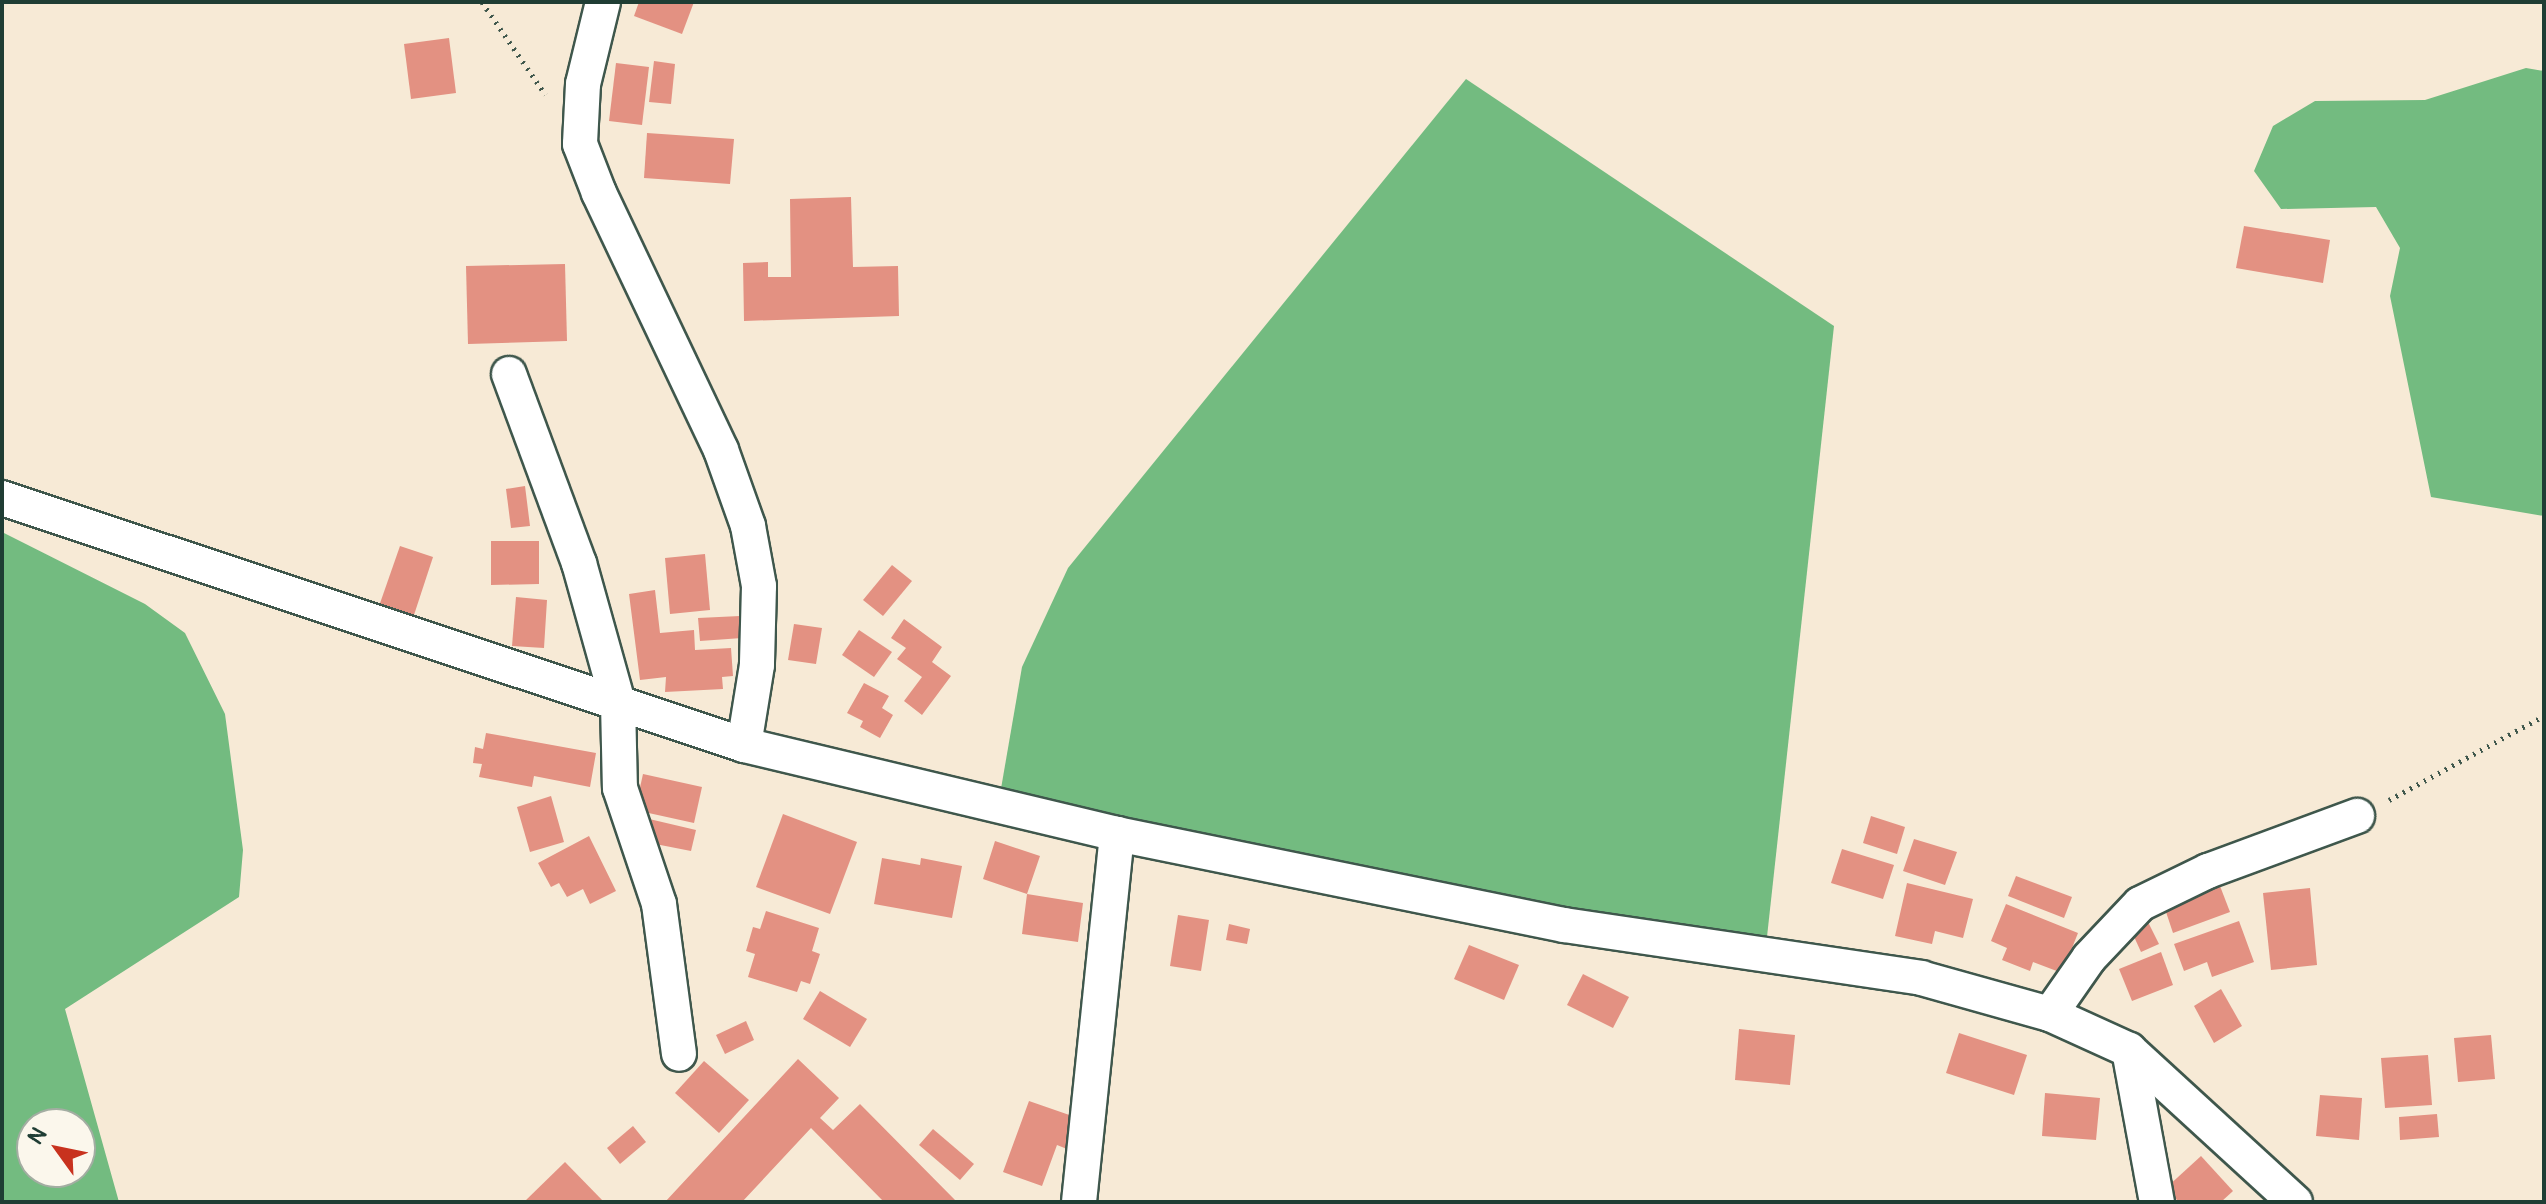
<!DOCTYPE html>
<html>
<head>
<meta charset="utf-8">
<style>
  body { margin:0 }
  #map { position:relative; width:2546px; height:1204px; overflow:hidden; background:#f7ead6; font-family:Pangolin,sans-serif }
  div>[style] { position:absolute }
  .forest>* { inset:0; background:#73bb80 }
  .building>* { inset:0; background:#e39182 }
  .path>* { height:5px; margin-top:-2.5px; transform-origin:0; background:repeating-linear-gradient(90deg,#3f574c 0 2px,transparent 0 8px) }
  .roads { filter:drop-shadow(2px 0 #3f574c) drop-shadow(-2px 0 #3f574c) drop-shadow(0 2px #3f574c) drop-shadow(0 -2px #3f574c) }
  .minor>* { height:34px; margin:-17px; padding:0 17px; transform-origin:17px; border-radius:17px; background:#fff }
  span { translate:-50% -50%; white-space:nowrap; text-align:center; line-height:1.15; -webkit-text-stroke:6px #fbf7ec; paint-order:stroke }
  .frame { position:absolute; inset:0; border:4px solid #1f3d34; pointer-events:none }
  .north { position:absolute; left:16px; top:1108px; width:80px; height:80px; box-sizing:border-box; background:#fbf7ec; border:2px solid #a3ada2; border-radius:50%; rotate:303deg; font-size:22px; font-weight:700; line-height:32px; text-align:center; color:#1f3d34 }
  .north::after { content:''; display:block; margin:auto; width:28px; height:36px; background:#c8321e; clip-path:polygon(50% 0,100% 100%,50% 72%,0 100%) }
</style>
</head>
<body>
<div id="map">
  <div class="forest">
    <i style="clip-path:polygon(2526px 68px,2544px 71px,2544px 516px,2431px 497px,2390px 296px,2400px 248px,2376px 207px,2281px 209px,2254px 171px,2273px 126px,2315px 101px,2425px 100px)"></i>
    <i style="clip-path:polygon(1466px 79px,1834px 326px,1765px 955px,998px 806px,1022px 667px,1068px 568px)"></i>
    <i style="clip-path:polygon(evenodd,2px 532px,145px 604px,185px 633px,225px 714px,243px 850px,239px 897px,65px 1009px,119px 1202px,2px 1202px,2px 532px,32px 1124px,80px 1124px,80px 1172px,32px 1172px,32px 1124px)"></i>
  </div>
  <div class="building">
    <i style="clip-path:polygon(639px 2px,694px 2px,682px 34px,634px 16px)"></i>
    <i style="clip-path:polygon(449px 38px,456px 93px,411px 99px,404px 44px)"></i>
    <i style="clip-path:polygon(654px 61px,675px 64px,671px 104px,649px 102px)"></i>
    <i style="clip-path:polygon(616px 63px,649px 67px,642px 125px,609px 121px)"></i>
    <i style="clip-path:polygon(647px 133px,734px 139px,730px 184px,644px 178px)"></i>
    <i style="clip-path:polygon(851px 197px,853px 267px,898px 266px,899px 316px,744px 321px,743px 263px,768px 262px,768px 277px,791px 277px,790px 199px)"></i>
    <i style="clip-path:polygon(2244px 226px,2330px 240px,2323px 283px,2236px 268px)"></i>
    <i style="clip-path:polygon(565px 264px,567px 341px,468px 344px,466px 266px)"></i>
    <i style="clip-path:polygon(525px 486px,530px 526px,511px 528px,506px 489px)"></i>
    <i style="clip-path:polygon(491px 541px,539px 541px,539px 584px,491px 585px)"></i>
    <i style="clip-path:polygon(400px 546px,433px 557px,412px 621px,378px 609px)"></i>
    <i style="clip-path:polygon(705px 554px,710px 610px,670px 614px,665px 558px)"></i>
    <i style="clip-path:polygon(892px 565px,912px 581px,883px 616px,863px 600px)"></i>
    <i style="clip-path:polygon(655px 590px,660px 633px,694px 630px,695px 650px,731px 648px,733px 676px,722px 677px,723px 689px,665px 692px,666px 677px,640px 680px,629px 594px)"></i>
    <i style="clip-path:polygon(516px 597px,547px 600px,544px 648px,512px 646px)"></i>
    <i style="clip-path:polygon(740px 616px,742px 638px,700px 641px,698px 618px)"></i>
    <i style="clip-path:polygon(904px 619px,942px 647px,932px 662px,951px 676px,922px 715px,904px 701px,922px 677px,897px 659px,906px 648px,891px 638px)"></i>
    <i style="clip-path:polygon(794px 624px,822px 628px,816px 664px,788px 660px)"></i>
    <i style="clip-path:polygon(859px 630px,892px 652px,874px 677px,842px 655px)"></i>
    <i style="clip-path:polygon(864px 683px,889px 696px,882px 708px,893px 715px,880px 738px,860px 727px,863px 721px,847px 713px)"></i>
    <i style="clip-path:polygon(486px 733px,596px 753px,590px 787px,534px 776px,532px 787px,479px 777px,482px 764px,473px 763px,475px 747px,483px 749px)"></i>
    <i style="clip-path:polygon(643px 774px,702px 787px,694px 823px,635px 810px)"></i>
    <i style="clip-path:polygon(551px 796px,564px 842px,530px 852px,517px 807px)"></i>
    <i style="clip-path:polygon(783px 814px,857px 842px,830px 914px,756px 887px)"></i>
    <i style="clip-path:polygon(1871px 816px,1905px 827px,1897px 854px,1863px 843px)"></i>
    <i style="clip-path:polygon(645px 818px,696px 830px,691px 851px,640px 841px)"></i>
    <i style="clip-path:polygon(589px 836px,616px 891px,590px 904px,583px 889px,567px 897px,559px 883px,551px 887px,538px 863px)"></i>
    <i style="clip-path:polygon(1914px 839px,1957px 852px,1945px 885px,1903px 871px)"></i>
    <i style="clip-path:polygon(995px 841px,1040px 856px,1027px 894px,1083px 903px,1078px 942px,1022px 934px,1027px 894px,983px 879px)"></i>
    <i style="clip-path:polygon(1842px 849px,1894px 865px,1883px 899px,1831px 883px)"></i>
    <i style="clip-path:polygon(882px 858px,920px 865px,921px 858px,962px 866px,952px 918px,874px 904px)"></i>
    <i style="clip-path:polygon(2016px 876px,2072px 897px,2064px 918px,2008px 896px)"></i>
    <i style="clip-path:polygon(1907px 883px,1973px 899px,1963px 938px,1935px 931px,1932px 944px,1895px 936px)"></i>
    <i style="clip-path:polygon(2220px 886px,2230px 912px,2173px 933px,2164px 906px)"></i>
    <i style="clip-path:polygon(2310px 888px,2317px 965px,2271px 970px,2263px 893px)"></i>
    <i style="clip-path:polygon(2006px 904px,2078px 933px,2062px 973px,2033px 962px,2030px 971px,2002px 960px,2007px 948px,1991px 941px)"></i>
    <i style="clip-path:polygon(766px 911px,819px 928px,812px 951px,820px 954px,810px 984px,801px 981px,797px 992px,748px 977px,755px 954px,746px 951px,753px 927px,760px 929px)"></i>
    <i style="clip-path:polygon(1178px 915px,1209px 920px,1201px 971px,1170px 966px)"></i>
    <i style="clip-path:polygon(2239px 921px,2254px 962px,2212px 977px,2207px 962px,2184px 971px,2174px 944px)"></i>
    <i style="clip-path:polygon(2148px 922px,2159px 944px,2141px 952px,2131px 930px)"></i>
    <i style="clip-path:polygon(1229px 924px,1250px 929px,1247px 944px,1226px 940px)"></i>
    <i style="clip-path:polygon(1469px 945px,1519px 965px,1504px 1000px,1454px 979px)"></i>
    <i style="clip-path:polygon(2161px 952px,2173px 985px,2132px 1001px,2119px 969px)"></i>
    <i style="clip-path:polygon(1583px 974px,1629px 997px,1613px 1028px,1567px 1005px)"></i>
    <i style="clip-path:polygon(2221px 989px,2242px 1026px,2214px 1043px,2194px 1006px)"></i>
    <i style="clip-path:polygon(820px 991px,867px 1019px,850px 1047px,803px 1019px)"></i>
    <i style="clip-path:polygon(746px 1021px,754px 1040px,725px 1054px,716px 1035px)"></i>
    <i style="clip-path:polygon(1739px 1029px,1795px 1035px,1790px 1085px,1735px 1080px)"></i>
    <i style="clip-path:polygon(1959px 1033px,2027px 1055px,2014px 1095px,1946px 1073px)"></i>
    <i style="clip-path:polygon(2491px 1035px,2495px 1079px,2458px 1082px,2454px 1038px)"></i>
    <i style="clip-path:polygon(2428px 1055px,2432px 1105px,2385px 1108px,2381px 1058px)"></i>
    <i style="clip-path:polygon(798px 1059px,839px 1098px,820px 1118px,833px 1130px,860px 1104px,957px 1202px,884px 1202px,811px 1128px,742px 1202px,665px 1202px)"></i>
    <i style="clip-path:polygon(704px 1061px,749px 1100px,719px 1133px,675px 1093px)"></i>
    <i style="clip-path:polygon(2045px 1093px,2100px 1098px,2096px 1140px,2042px 1136px)"></i>
    <i style="clip-path:polygon(2320px 1095px,2362px 1098px,2359px 1140px,2316px 1136px)"></i>
    <i style="clip-path:polygon(1029px 1101px,1078px 1118px,1067px 1149px,1057px 1145px,1042px 1186px,1003px 1172px)"></i>
    <i style="clip-path:polygon(2437px 1114px,2439px 1137px,2400px 1140px,2399px 1117px)"></i>
    <i style="clip-path:polygon(633px 1126px,646px 1142px,620px 1164px,607px 1148px)"></i>
    <i style="clip-path:polygon(933px 1129px,974px 1164px,960px 1180px,919px 1145px)"></i>
    <i style="clip-path:polygon(2201px 1156px,2233px 1191px,2221px 1202px,2179px 1202px,2166px 1188px)"></i>
    <i style="clip-path:polygon(565px 1162px,604px 1202px,524px 1202px)"></i>
  </div>
  <div class="path">
    <i style="left:482px;top:2px;width:112px;rotate:55.6deg"></i>
    <i style="left:2389px;top:800px;width:176px;rotate:-28.5deg"></i>
  </div>
  <div class="roads">
    <div class="minor">
      <i style="left:603px;top:2px;width:84px;rotate:103.7deg"></i>
      <i style="left:583px;top:84px;width:60px;rotate:92.9deg"></i>
      <i style="left:580px;top:144px;width:53px;rotate:68.8deg"></i>
      <i style="left:599px;top:193px;width:284px;rotate:64.6deg"></i>
      <i style="left:721px;top:450px;width:81px;rotate:70.4deg"></i>
      <i style="left:748px;top:526px;width:61px;rotate:79.6deg"></i>
      <i style="left:759px;top:586px;width:79px;rotate:91.5deg"></i>
      <i style="left:757px;top:665px;width:81px;rotate:99.2deg"></i>
      <i style="left:509px;top:374px;width:202px;rotate:69.7deg"></i>
      <i style="left:579px;top:563px;width:145px;rotate:74.4deg"></i>
      <i style="left:618px;top:703px;width:85px;rotate:88.7deg"></i>
      <i style="left:620px;top:788px;width:122px;rotate:71.4deg"></i>
      <i style="left:659px;top:904px;width:151px;rotate:82.4deg"></i>
      <i style="left:2px;top:498px;width:782px;rotate:18.41deg"></i>
      <i style="left:744px;top:745px;width:383px;rotate:13.4deg"></i>
      <i style="left:1117px;top:834px;width:456px;rotate:11.5deg"></i>
      <i style="left:1564px;top:925px;width:361px;rotate:8.4deg"></i>
      <i style="left:1921px;top:978px;width:134px;rotate:15.6deg"></i>
      <i style="left:2050px;top:1014px;width:87px;rotate:24.5deg"></i>
      <i style="left:2129px;top:1050px;width:225px;rotate:42.5deg"></i>
      <i style="left:2050px;top:1014px;width:68px;rotate:-55.1deg"></i>
      <i style="left:2089px;top:958px;width:74px;rotate:-46.6deg"></i>
      <i style="left:2140px;top:904px;width:76px;rotate:-25.9deg"></i>
      <i style="left:2208px;top:871px;width:159px;rotate:-20.3deg"></i>
      <i style="left:2129px;top:1050px;width:155px;rotate:79.6deg"></i>
      <i style="left:1079px;top:1202px;width:370px;rotate:-84.1deg"></i>
    </div>
  </div>
  <div class="frame"></div>
  <div class="north">N</div>
</div>
</body>
</html>
